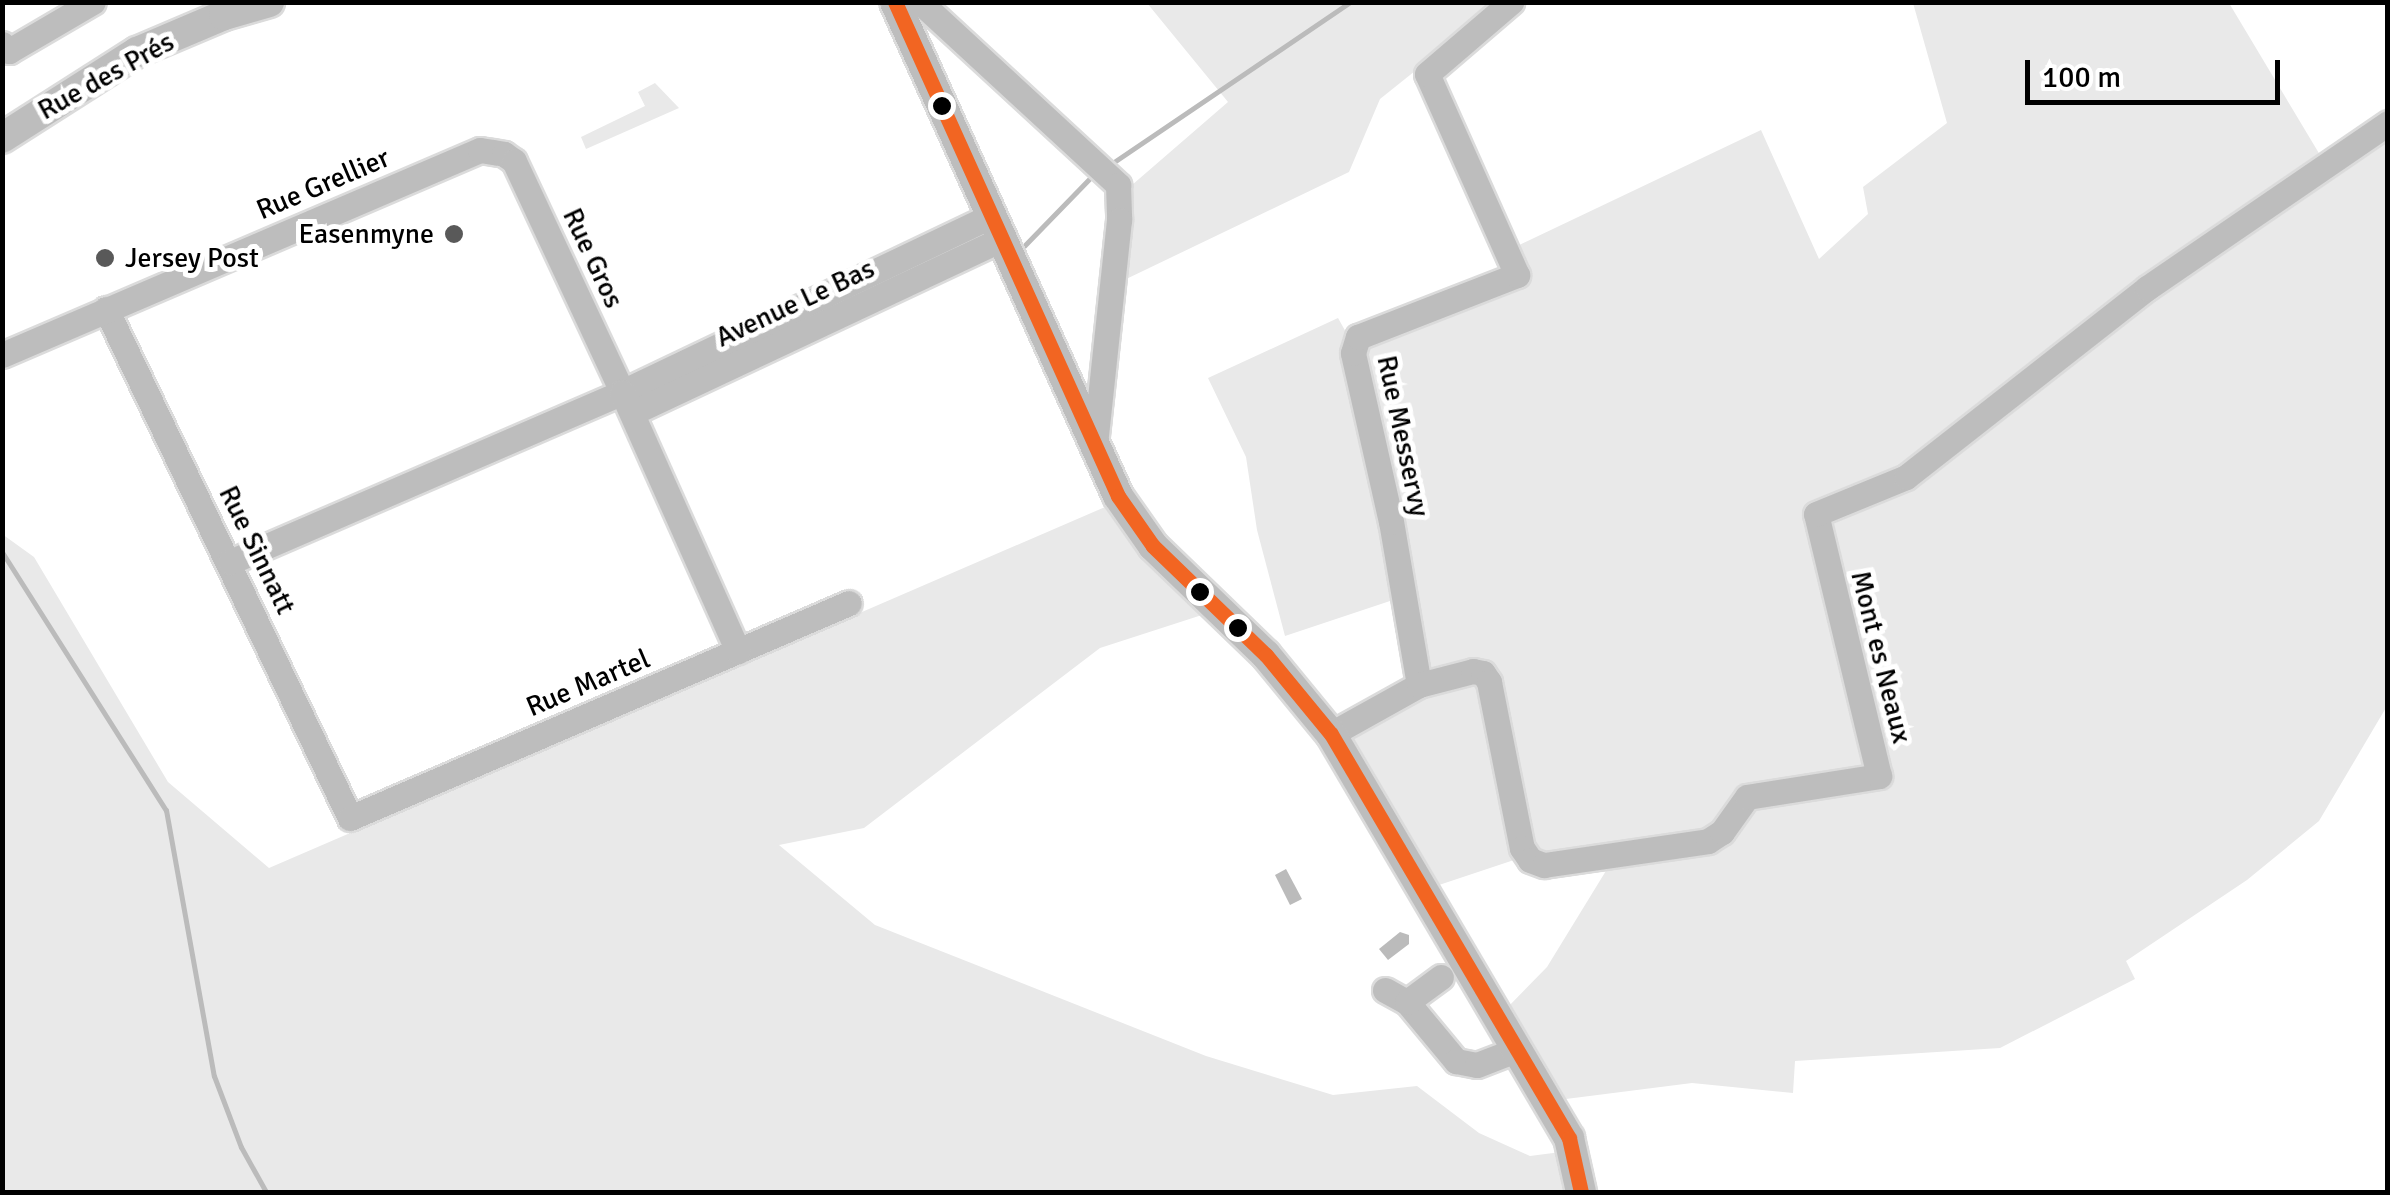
<!DOCTYPE html>
<html>
<head>
<meta charset="utf-8">
<style>
  body { margin:0 }
  #map { position:relative; width:2390px; height:1195px; overflow:hidden; background:#fff; font-family:Signika,sans-serif }
  div>[style] { position:absolute }
  .green>* { inset:0; background:#e9e9e9 }
  .water>* { inset:0; background:#bbb }
  .stream>* { height:5px; margin:-2.5px; padding:0 2.5px; transform-origin:2.5px; border-radius:2.5px; background:#bbb }
  .roads { filter:drop-shadow(2px 0 #dbdbdb) drop-shadow(-2px 0 #dbdbdb) drop-shadow(0 2px #dbdbdb) drop-shadow(0 -2px #dbdbdb) }
  .minor>* { height:25px; margin:-12.5px; padding:0 12.5px; transform-origin:12.5px; border-radius:12.5px; background:#bdbdbd }
  .major>* { height:30px; margin:-15px; padding:0 15px; transform-origin:15px; border-radius:15px; background:#bdbdbd }
  .bus-1>* { height:15px; margin:-7.5px; padding:0 7.5px; transform-origin:7.5px; border-radius:7.5px; background:#f26522 }
  .dots>* { width:28px; height:28px; translate:-50% -50%; box-sizing:border-box; border:5px solid #fff; border-radius:50% }
  span { translate:-50% -50%; white-space:nowrap; text-align:center; line-height:1.15; -webkit-text-stroke:10px #fff; paint-order:stroke }
  .street-label { font-size:28px; color:#000 }
  .poi-label { font-size:28px; color:#000 }
  .right { translate:-100% -50%; text-align:right }
  .left { translate:0 -50%; text-align:left }
  .frame { position:absolute; inset:0; border:5px solid #000; pointer-events:none }
  .scale { position:absolute; left:2025px; top:60px; width:255px; height:45px; box-sizing:border-box; border:5px solid #000; border-top:0; padding-left:12px; font-size:30px; line-height:35px; white-space:nowrap; color:#000; -webkit-text-stroke:8px #fff; paint-order:stroke }
</style>
</head>
<body>
<div id="map">
  <div class="green">
    <i style="clip-path:polygon(1147px 3px,1500px 3px,1380px 99px,1349px 172px,1120px 282px,1132px 185px,1228px 102px)"></i>
    <i style="clip-path:polygon(1913px 3px,2229px 3px,2323px 160px,1903px 473px,1804px 508px,1869px 771px,1734px 791px,1709px 831px,1549px 856px,1530px 848px,1491px 665px,1427px 676px,1359px 353px,1367px 337px,1530px 282px,1513px 248px,1761px 130px,1819px 259px,1868px 214px,1863px 187px,1947px 123px)"></i>
    <i style="clip-path:polygon(655px 83px,679px 108px,586px 149px,581px 137px,645px 106px,638px 92px)"></i>
    <i style="clip-path:polygon(2387px 131px,2387px 706px,2319px 821px,2247px 880px,2126px 961px,2135px 979px,2000px 1048px,1795px 1061px,1793px 1093px,1692px 1083px,1558px 1100px,1505px 1010px,1547px 967px,1612px 861px,1705px 852px,1752px 804px,1887px 786px,1824px 518px)"></i>
    <i style="clip-path:polygon(1338px 318px,1347px 334px,1399px 598px,1285px 636px,1257px 530px,1246px 457px,1208px 378px)"></i>
    <i style="clip-path:polygon(1112px 504px,1205px 614px,1100px 648px,864px 828px,779px 845px,875px 925px,1206px 1056px,1333px 1095px,1417px 1086px,1479px 1133px,1530px 1156px,1561px 1152px,1569px 1192px,3px 1192px,2px 534px,34px 557px,168px 782px,269px 868px)"></i>
    <i style="clip-path:polygon(1481px 681px,1517px 859px,1430px 888px,1345px 736px,1420px 693px)"></i>
  </div>
  <div class="water">
    <i style="clip-path:polygon(1286px 869px,1302px 899px,1290px 905px,1275px 875px)"></i>
    <i style="clip-path:polygon(1400px 932px,1409px 935px,1409px 944px,1388px 960px,1379px 949px)"></i>
  </div>
  <div class="stream">
    <i style="left:1108px;top:166px;width:292px;rotate:-34.1deg"></i>
    <i style="left:1024px;top:246px;width:100px;rotate:-45.8deg"></i>
    <i style="left:2px;top:552px;width:306px;rotate:57.6deg"></i>
    <i style="left:166px;top:810px;width:270px;rotate:79.8deg"></i>
    <i style="left:214px;top:1076px;width:76px;rotate:69.2deg"></i>
    <i style="left:241px;top:1147px;width:51px;rotate:60.9deg"></i>
  </div>
  <div class="roads">
    <div class="minor">
      <i style="left:920px;top:2px;width:270px;rotate:42.7deg"></i>
      <i style="left:1118px;top:185px;width:35px;rotate:88deg"></i>
      <i style="left:1119px;top:220px;width:224px;rotate:96.1deg"></i>
      <i style="left:2px;top:44px;width:10px;rotate:45deg"></i>
      <i style="left:9px;top:51px;width:97px;rotate:-30.3deg"></i>
      <i style="left:106px;top:309px;width:564px;rotate:64.39deg"></i>
      <i style="left:350px;top:818px;width:543px;rotate:-23.31deg"></i>
      <i style="left:2px;top:355px;width:520px;rotate:-23.21deg"></i>
      <i style="left:480px;top:150px;width:24px;rotate:9deg"></i>
      <i style="left:504px;top:154px;width:12px;rotate:35deg"></i>
      <i style="left:514px;top:161px;width:255px;rotate:64.9deg"></i>
      <i style="left:622px;top:392px;width:411px;rotate:-25.5deg"></i>
      <i style="left:632px;top:413px;width:411px;rotate:-25.2deg"></i>
      <i style="left:230px;top:562px;width:427px;rotate:-23.4deg"></i>
      <i style="left:622px;top:392px;width:284px;rotate:65.9deg"></i>
      <i style="left:1419px;top:685px;width:165px;rotate:-99.7deg"></i>
      <i style="left:1391px;top:522px;width:173px;rotate:-102.7deg"></i>
      <i style="left:1353px;top:353px;width:17px;rotate:-73deg"></i>
      <i style="left:1358px;top:337px;width:171px;rotate:-21.3deg"></i>
      <i style="left:1517px;top:275px;width:220px;rotate:-114.1deg"></i>
      <i style="left:1427px;top:74px;width:111px;rotate:-40.6deg"></i>
      <i style="left:1331px;top:734px;width:101px;rotate:-29.1deg"></i>
      <i style="left:1419px;top:685px;width:56px;rotate:-14.5deg"></i>
      <i style="left:1473px;top:671px;width:10px;rotate:11deg"></i>
      <i style="left:1483px;top:673px;width:11px;rotate:56deg"></i>
      <i style="left:1489px;top:682px;width:169px;rotate:78.8deg"></i>
      <i style="left:1522px;top:848px;width:14px;rotate:56deg"></i>
      <i style="left:1530px;top:860px;width:15px;rotate:20deg"></i>
      <i style="left:1544px;top:865px;width:166px;rotate:-8.3deg"></i>
      <i style="left:1708px;top:841px;width:17px;rotate:-33deg"></i>
      <i style="left:1722px;top:832px;width:43px;rotate:-54.5deg"></i>
      <i style="left:1747px;top:797px;width:134px;rotate:-9deg"></i>
      <i style="left:1879px;top:776px;width:269px;rotate:-103.5deg"></i>
      <i style="left:1816px;top:514px;width:97px;rotate:-22.3deg"></i>
      <i style="left:1906px;top:477px;width:306px;rotate:-38.1deg"></i>
      <i style="left:2147px;top:288px;width:292px;rotate:-34.4deg"></i>
      <i style="left:1385px;top:990px;width:25px;rotate:29deg"></i>
      <i style="left:1407px;top:1002px;width:77px;rotate:50.3deg"></i>
      <i style="left:1456px;top:1061px;width:21px;rotate:11deg"></i>
      <i style="left:1477px;top:1065px;width:42px;rotate:-21deg"></i>
      <i style="left:1407px;top:1002px;width:42px;rotate:-36.3deg"></i>
    </div>
    <div class="major">
      <i style="left:895px;top:2px;width:542px;rotate:65.7deg"></i>
      <i style="left:1118px;top:496px;width:61px;rotate:55deg"></i>
      <i style="left:1153px;top:546px;width:157px;rotate:44deg"></i>
      <i style="left:1266px;top:655px;width:102px;rotate:50.6deg"></i>
      <i style="left:1331px;top:734px;width:469px;rotate:59.5deg"></i>
      <i style="left:1569px;top:1138px;width:55px;rotate:77.5deg"></i>
      <i style="left:2px;top:138px;width:160px;rotate:-32.5deg"></i>
      <i style="left:137px;top:52px;width:95px;rotate:-23deg"></i>
      <i style="left:224px;top:15px;width:47px;rotate:-16.1deg"></i>
    </div>
  </div>
  <div class="bus-1">
    <i style="left:895px;top:2px;width:542px;rotate:65.7deg"></i>
    <i style="left:1118px;top:496px;width:61px;rotate:55deg"></i>
    <i style="left:1153px;top:546px;width:157px;rotate:44deg"></i>
    <i style="left:1266px;top:655px;width:102px;rotate:50.6deg"></i>
    <i style="left:1331px;top:734px;width:469px;rotate:59.5deg"></i>
    <i style="left:1569px;top:1138px;width:55px;rotate:77.5deg"></i>
  </div>
  <div class="dots">
    <i style="left:942px;top:106px;background:#000"></i>
    <i style="left:454px;top:234px;background:#595959"></i>
    <i style="left:105px;top:258px;background:#595959"></i>
    <i style="left:1200px;top:592px;background:#000"></i>
    <i style="left:1238px;top:628px;background:#000"></i>
  </div>
  <div class="street-label">
    <span style="left:106px;top:76px;rotate:-29deg">Rue des Prés</span>
    <span style="left:323px;top:184px;rotate:-23deg">Rue Grellier</span>
    <span style="left:593px;top:258px;rotate:65deg">Rue Gros</span>
    <span style="left:795px;top:303px;rotate:-25deg">Avenue Le Bas</span>
    <span style="left:1403px;top:436px;rotate:78deg">Rue Messervy</span>
    <span style="left:257px;top:550px;rotate:64deg">Rue Sinnatt</span>
    <span style="left:1881px;top:657px;rotate:76deg">Mont es Neaux</span>
    <span style="left:588px;top:683px;rotate:-23deg">Rue Martel</span>
  </div>
  <div class="poi-label">
    <span class="right" style="left:434px;top:234px">Easenmyne</span>
    <span class="left" style="left:125px;top:258px">Jersey Post</span>
  </div>
  <div class="frame"></div>
  <div class="scale">100 m</div>
</div>
</body>
</html>
